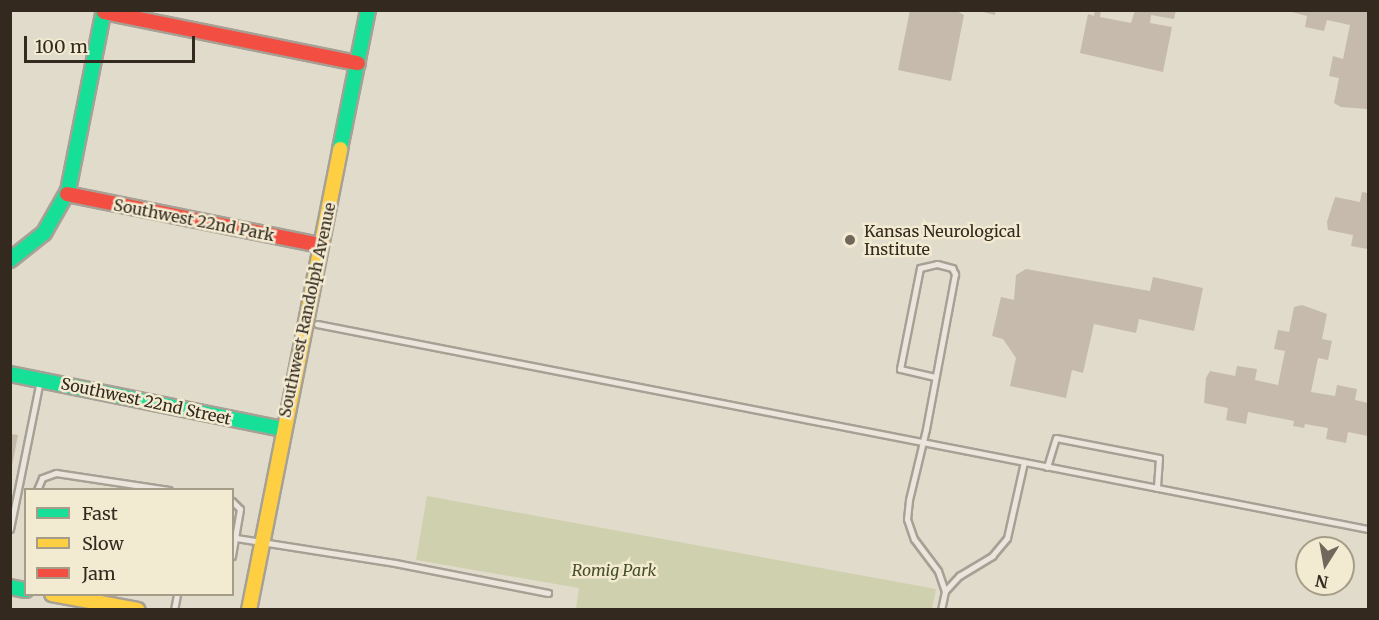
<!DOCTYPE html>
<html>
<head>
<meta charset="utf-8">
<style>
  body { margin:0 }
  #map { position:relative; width:1379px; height:620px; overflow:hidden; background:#e1dbcb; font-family:Merriweather,serif }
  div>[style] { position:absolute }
  .green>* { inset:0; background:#cfd0ae }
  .building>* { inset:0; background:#c5baac }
  .roads { filter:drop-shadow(2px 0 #a6a095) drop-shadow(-2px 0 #a6a095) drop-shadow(0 2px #a6a095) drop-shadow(0 -2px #a6a095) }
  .lane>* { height:5px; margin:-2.5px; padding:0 2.5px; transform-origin:2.5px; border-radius:2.5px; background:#eae6dd }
  .fast>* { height:14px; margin:-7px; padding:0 7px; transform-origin:7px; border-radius:7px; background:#16e098 }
  .slow>* { height:14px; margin:-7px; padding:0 7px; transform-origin:7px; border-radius:7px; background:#ffcf43 }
  .jam>* { height:14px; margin:-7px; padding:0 7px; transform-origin:7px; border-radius:7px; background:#f24e42 }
  .dots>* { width:16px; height:16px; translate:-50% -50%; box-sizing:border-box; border:3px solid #f2ead1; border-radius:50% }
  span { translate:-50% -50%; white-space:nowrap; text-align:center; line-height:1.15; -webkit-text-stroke:5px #f2ead1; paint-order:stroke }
  .street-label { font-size:16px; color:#34291e }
  .poi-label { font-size:16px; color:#34291e }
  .left { translate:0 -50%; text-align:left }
  .park-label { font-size:16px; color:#434f26; font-style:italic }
  .frame { position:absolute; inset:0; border:12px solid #34291e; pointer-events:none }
  .legend { position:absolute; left:24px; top:488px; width:210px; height:108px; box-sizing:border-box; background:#f2ead1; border:2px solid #a69d89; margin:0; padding:8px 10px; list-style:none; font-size:18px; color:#34291e }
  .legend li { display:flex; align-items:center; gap:12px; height:30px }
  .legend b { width:30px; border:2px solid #a69d89 }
  .north { position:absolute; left:1295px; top:536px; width:60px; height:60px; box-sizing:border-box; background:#f2ead1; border:2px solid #a69d89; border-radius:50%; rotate:191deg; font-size:16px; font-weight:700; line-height:24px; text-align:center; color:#34291e }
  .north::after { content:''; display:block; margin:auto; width:21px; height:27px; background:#71675b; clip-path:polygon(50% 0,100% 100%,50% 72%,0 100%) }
  .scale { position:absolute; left:24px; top:36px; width:171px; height:27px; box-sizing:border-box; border:3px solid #34291e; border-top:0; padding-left:8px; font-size:18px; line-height:21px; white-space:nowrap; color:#34291e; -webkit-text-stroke:4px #f2ead1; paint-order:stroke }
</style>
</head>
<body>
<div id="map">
  <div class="green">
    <i style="clip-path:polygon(427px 496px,936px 589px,932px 609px,576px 609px,579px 588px,416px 560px)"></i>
  </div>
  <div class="building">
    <i style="clip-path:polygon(910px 10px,955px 10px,964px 15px,951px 81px,898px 70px)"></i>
    <i style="clip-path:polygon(976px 10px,996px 10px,995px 15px)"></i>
    <i style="clip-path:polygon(1095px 10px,1101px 10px,1100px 17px,1131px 23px,1135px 10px,1176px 10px,1174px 19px,1151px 15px,1150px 23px,1172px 27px,1163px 72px,1080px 53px,1088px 14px,1094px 16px)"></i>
    <i style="clip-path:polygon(1284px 10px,1368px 10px,1367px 109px,1341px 107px,1334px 103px,1339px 78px,1329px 76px,1333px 56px,1343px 59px,1350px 25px,1327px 20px,1324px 31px,1305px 27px,1307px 16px)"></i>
    <i style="clip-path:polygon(1362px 192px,1368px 193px,1368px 249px,1351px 246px,1353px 235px,1328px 230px,1327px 222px,1335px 197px,1360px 202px)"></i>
    <i style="clip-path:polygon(1026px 269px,1150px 291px,1153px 277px,1203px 288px,1194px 331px,1139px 319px,1136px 333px,1094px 324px,1083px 373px,1072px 370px,1066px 398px,1010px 386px,1016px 358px,1003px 339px,992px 336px,1001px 297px,1014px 300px,1016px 275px)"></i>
    <i style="clip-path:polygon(1302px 305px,1327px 314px,1322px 339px,1332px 341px,1328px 360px,1318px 358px,1311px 392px,1335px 396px,1337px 385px,1357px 389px,1355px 400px,1368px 403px,1368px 436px,1348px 432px,1346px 443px,1326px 439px,1328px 428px,1305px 424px,1304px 428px,1293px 426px,1294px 421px,1248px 412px,1246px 424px,1226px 420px,1228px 408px,1204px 403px,1206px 378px,1210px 371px,1235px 376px,1237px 366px,1257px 369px,1255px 380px,1278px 385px,1285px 351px,1274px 349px,1278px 330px,1289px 332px,1294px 307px)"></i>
    <i style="clip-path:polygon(10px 434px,18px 435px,12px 466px,10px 466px)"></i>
  </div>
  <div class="roads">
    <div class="lane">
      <i style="left:317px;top:324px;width:1071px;rotate:11.04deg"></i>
      <i style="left:935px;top:377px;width:36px;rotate:-167deg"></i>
      <i style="left:900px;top:369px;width:103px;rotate:-78.8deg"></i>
      <i style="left:920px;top:268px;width:17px;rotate:-13deg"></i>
      <i style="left:937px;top:264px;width:16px;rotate:15deg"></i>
      <i style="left:952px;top:268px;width:7px;rotate:63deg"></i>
      <i style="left:955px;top:274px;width:158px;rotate:100.6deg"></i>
      <i style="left:926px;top:429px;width:73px;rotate:103.5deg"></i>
      <i style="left:909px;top:500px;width:19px;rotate:96deg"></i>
      <i style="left:907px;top:519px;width:21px;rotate:71deg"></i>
      <i style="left:914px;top:539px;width:40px;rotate:53deg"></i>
      <i style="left:938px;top:571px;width:21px;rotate:71deg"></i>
      <i style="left:1047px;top:467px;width:30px;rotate:-73deg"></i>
      <i style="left:1056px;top:438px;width:105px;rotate:11deg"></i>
      <i style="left:1159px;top:458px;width:30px;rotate:94deg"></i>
      <i style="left:37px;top:490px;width:13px;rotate:-67deg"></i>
      <i style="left:42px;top:478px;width:15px;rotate:-20deg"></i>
      <i style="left:56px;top:473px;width:114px;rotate:8.6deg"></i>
      <i style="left:232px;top:501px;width:11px;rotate:45deg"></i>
      <i style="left:240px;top:509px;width:48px;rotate:99.7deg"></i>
      <i style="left:10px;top:529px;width:152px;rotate:-78.6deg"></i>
      <i style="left:236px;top:538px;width:161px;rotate:8.9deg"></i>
      <i style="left:395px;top:563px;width:156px;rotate:11.1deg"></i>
      <i style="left:174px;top:610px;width:16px;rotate:-79deg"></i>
      <i style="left:941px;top:610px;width:19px;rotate:-78deg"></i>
      <i style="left:945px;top:591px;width:21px;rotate:-47deg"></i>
      <i style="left:959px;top:576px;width:39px;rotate:-31deg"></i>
      <i style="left:992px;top:556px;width:23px;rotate:-50deg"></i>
      <i style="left:1007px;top:538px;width:78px;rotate:-77.4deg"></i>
    </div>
    <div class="fast">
      <i style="left:340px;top:149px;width:142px;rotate:-78.6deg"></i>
      <i style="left:10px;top:260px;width:43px;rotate:-38.5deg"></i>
      <i style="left:44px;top:233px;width:48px;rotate:-60.3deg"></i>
      <i style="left:68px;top:191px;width:185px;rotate:-78.8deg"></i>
      <i style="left:10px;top:374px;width:278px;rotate:11.4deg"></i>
      <i style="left:10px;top:587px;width:16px;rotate:11deg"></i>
    </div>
    <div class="slow">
      <i style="left:52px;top:594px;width:87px;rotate:10.5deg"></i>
      <i style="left:249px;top:610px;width:470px;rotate:-78.8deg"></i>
    </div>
    <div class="jam">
      <i style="left:104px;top:12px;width:259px;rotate:11.4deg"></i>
      <i style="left:67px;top:194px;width:259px;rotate:11.4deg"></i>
    </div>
  </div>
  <div class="dots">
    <i style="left:850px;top:240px;background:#71675b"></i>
  </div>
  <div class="street-label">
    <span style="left:194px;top:220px;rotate:11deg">Southwest 22nd Park</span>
    <span style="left:307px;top:310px;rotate:-78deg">Southwest Randolph Avenue</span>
    <span style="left:146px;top:401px;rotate:12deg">Southwest 22nd Street</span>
  </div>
  <div class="poi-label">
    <span class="left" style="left:864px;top:240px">Kansas Neurological<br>Institute</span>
  </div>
  <div class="park-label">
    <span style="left:614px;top:570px">Romig Park</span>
  </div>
  <div class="frame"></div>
  <ul class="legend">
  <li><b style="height:8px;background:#16e098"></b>Fast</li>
  <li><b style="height:8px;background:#ffcf43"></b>Slow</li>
  <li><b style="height:8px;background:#f24e42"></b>Jam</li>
  </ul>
  <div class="north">N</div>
  <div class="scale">100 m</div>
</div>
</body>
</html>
